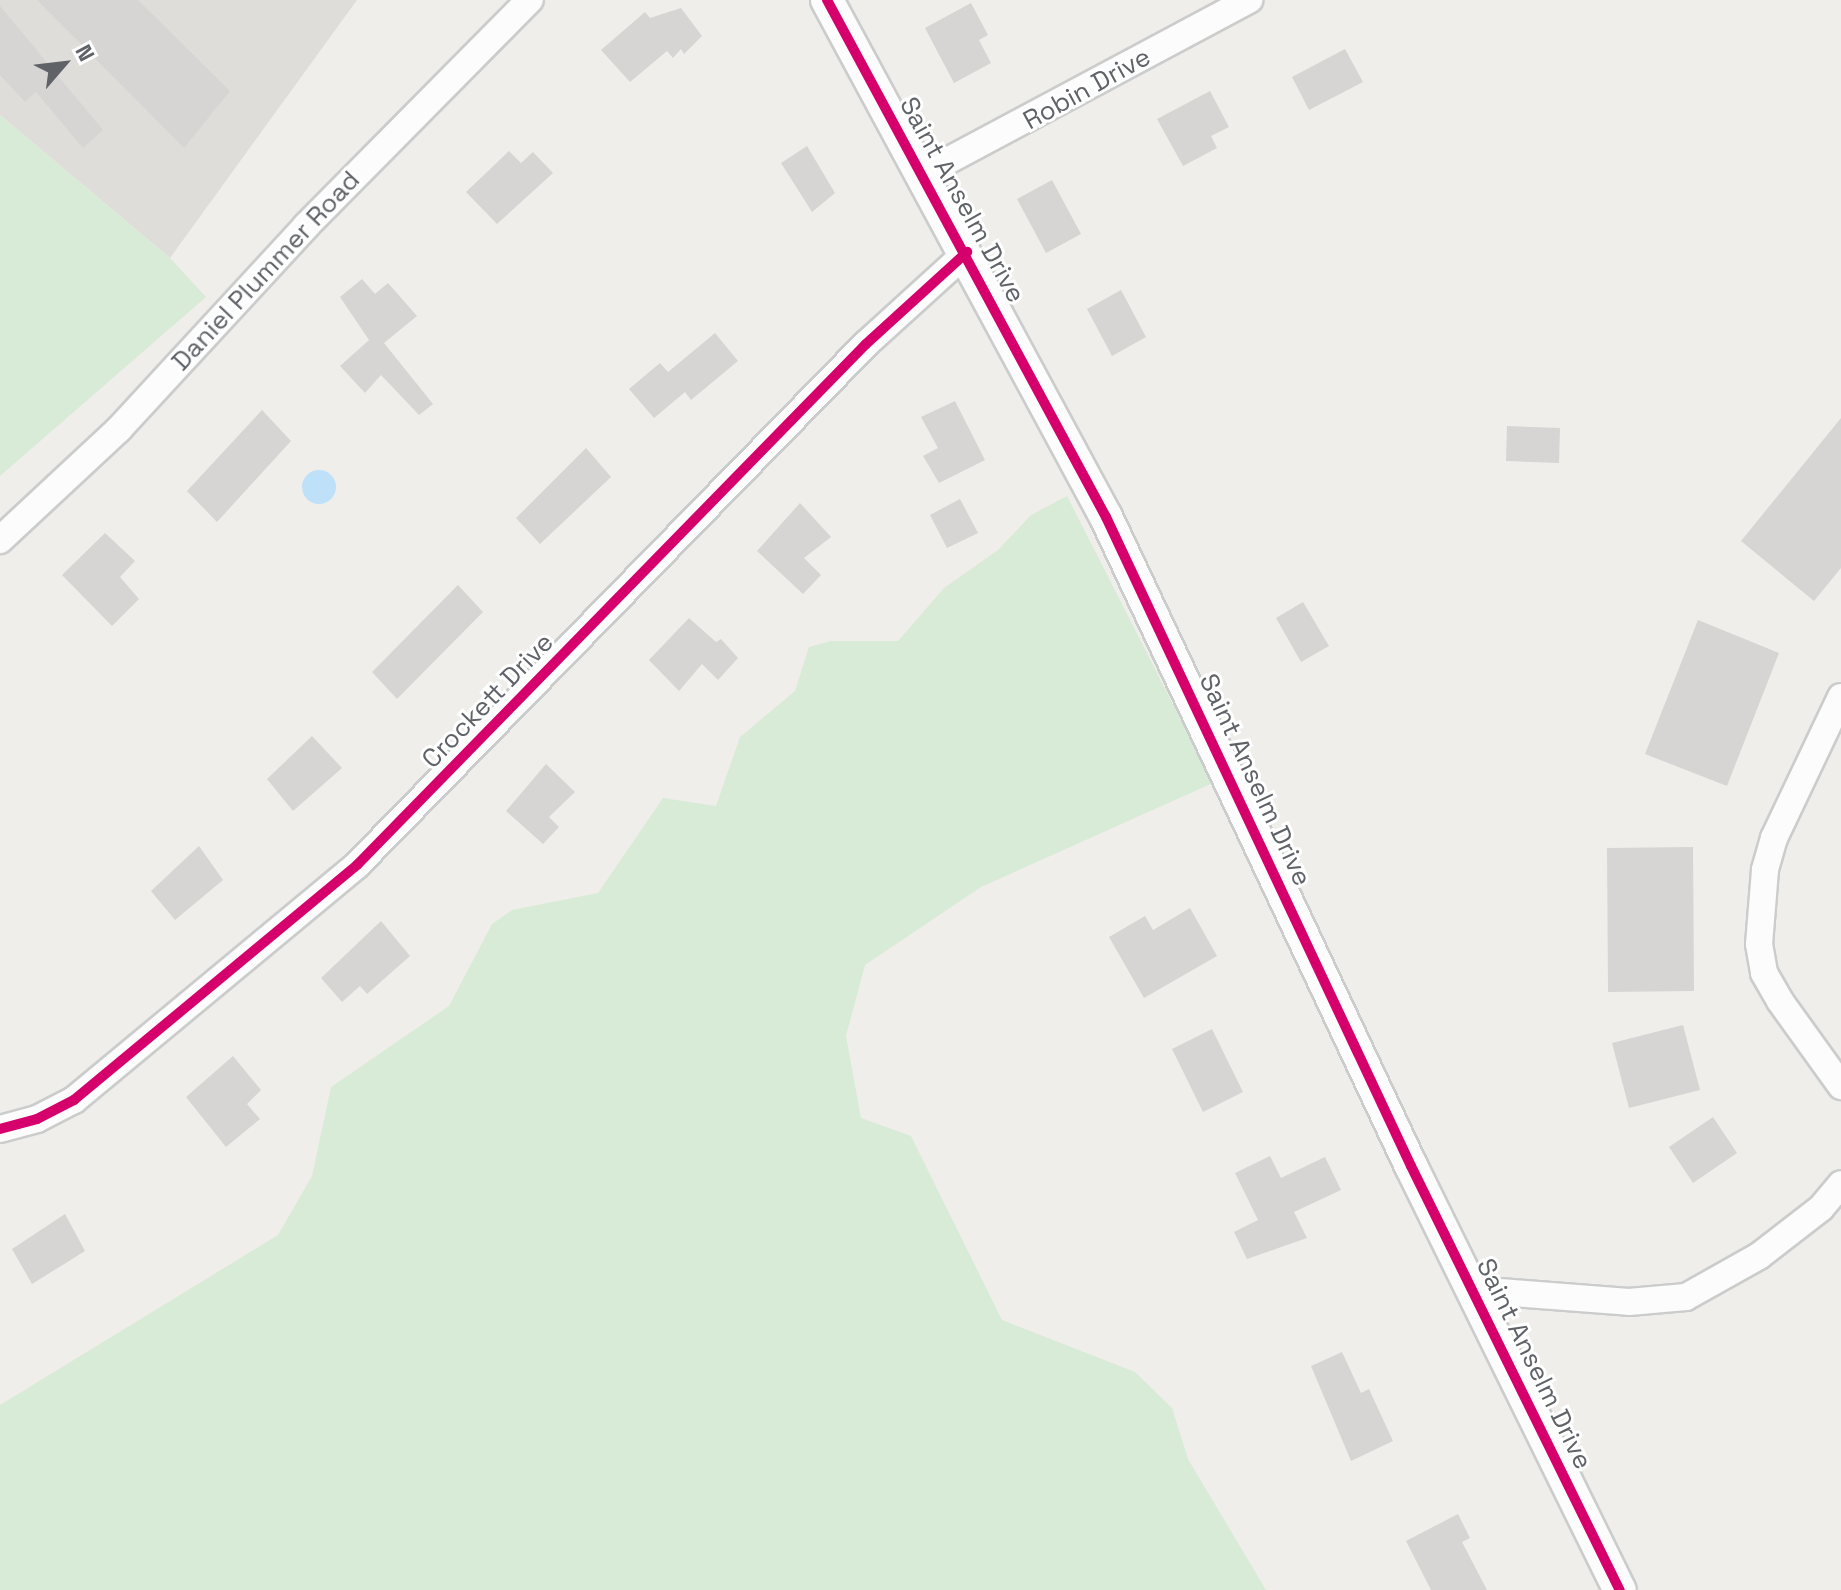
<!DOCTYPE html>
<html>
<head>
<meta charset="utf-8">
<style>
  body { margin:0 }
  #map { position:relative; width:1841px; height:1590px; overflow:hidden; background:#efeeea; font-family:"Space Grotesk",sans-serif }
  div>[style] { position:absolute }
  .industrial>* { inset:0; background:#dfddda }
  .green>* { inset:0; background:#d8ebd6 }
  .water>* { inset:0; background:#bfe0f9 }
  .round { border-radius:50% }
  .building>* { inset:0; background:#d6d5d3 }
  .roads { filter:drop-shadow(2px 0 #cbcccc) drop-shadow(-2px 0 #cbcccc) drop-shadow(0 2px #cbcccc) drop-shadow(0 -2px #cbcccc) }
  .minor>* { height:26px; margin:-13px; padding:0 13px; transform-origin:13px; border-radius:13px; background:#fdfcfc }
  .tertiary>* { height:32px; margin:-16px; padding:0 16px; transform-origin:16px; border-radius:16px; background:#fdfcfc }
  .cycleway>* { height:10px; margin:-5px; padding:0 5px; transform-origin:5px; border-radius:5px; background:#d6006c }
  span { translate:-50% -50%; white-space:nowrap; text-align:center; line-height:1.15; -webkit-text-stroke:6px #fff; paint-order:stroke }
  .street-label { font-size:26px; color:#5f6368 }
  .north { position:absolute; left:24px; top:24px; width:80px; height:80px; -webkit-text-stroke:6px #fff; paint-order:stroke; rotate:62deg; font-size:22px; font-weight:700; line-height:32px; text-align:center; color:#5f6368 }
  .north::after { content:''; display:block; margin:auto; width:28px; height:36px; background:#5f6368; clip-path:polygon(50% 0,100% 100%,50% 72%,0 100%) }
</style>
</head>
<body>
<div id="map">
  <div class="industrial">
    <i style="clip-path:polygon(0 0,357px 0,170px 258px,0 115px)"></i>
  </div>
  <div class="green">
    <i style="clip-path:polygon(0 115px,170px 258px,206px 297px,0 476px)"></i>
    <i style="clip-path:polygon(1067px 496px,1213px 783px,981px 887px,865px 965px,846px 1036px,861px 1118px,911px 1136px,1002px 1320px,1135px 1372px,1172px 1408px,1188px 1459px,1266px 1590px,0 1590px,0 1405px,278px 1235px,312px 1176px,331px 1087px,449px 1006px,492px 924px,512px 910px,598px 893px,663px 798px,716px 806px,740px 737px,795px 691px,809px 647px,831px 641px,898px 641px,944px 588px,998px 550px,1031px 515px)"></i>
  </div>
  <div class="water">
    <i class="round" style="left:302px;top:470px;width:34px;height:34px"></i>
  </div>
  <div class="building">
    <i style="clip-path:polygon(37px 0,138px 0,230px 91px,184px 148px)"></i>
    <i style="clip-path:polygon(971px 3px,988px 35px,979px 40px,991px 63px,954px 83px,925px 28px)"></i>
    <i style="clip-path:polygon(0 6px,103px 130px,83px 148px,36px 92px,25px 102px,0 75px)"></i>
    <i style="clip-path:polygon(681px 8px,702px 36px,684px 54px,681px 49px,673px 58px,667px 51px,630px 82px,601px 50px,645px 12px,650px 18px)"></i>
    <i style="clip-path:polygon(1345px 49px,1363px 82px,1309px 110px,1292px 77px)"></i>
    <i style="clip-path:polygon(1210px 91px,1229px 127px,1211px 136px,1217px 148px,1183px 166px,1157px 119px)"></i>
    <i style="clip-path:polygon(807px 146px,835px 193px,812px 212px,781px 163px)"></i>
    <i style="clip-path:polygon(509px 151px,521px 163px,533px 152px,553px 173px,497px 224px,466px 192px)"></i>
    <i style="clip-path:polygon(1052px 180px,1081px 234px,1046px 253px,1017px 199px)"></i>
    <i style="clip-path:polygon(362px 279px,375px 294px,388px 283px,417px 316px,384px 343px,433px 404px,419px 415px,381px 375px,365px 393px,340px 366px,369px 340px,340px 297px)"></i>
    <i style="clip-path:polygon(1121px 290px,1146px 337px,1112px 356px,1087px 309px)"></i>
    <i style="clip-path:polygon(715px 333px,738px 361px,691px 400px,685px 392px,654px 418px,629px 389px,660px 363px,668px 372px)"></i>
    <i style="clip-path:polygon(955px 401px,985px 460px,939px 483px,923px 456px,938px 448px,921px 417px)"></i>
    <i style="clip-path:polygon(262px 410px,291px 441px,217px 522px,187px 491px)"></i>
    <i style="clip-path:polygon(1841px 418px,1841px 568px,1814px 601px,1741px 541px)"></i>
    <i style="clip-path:polygon(1507px 426px,1560px 428px,1559px 463px,1506px 461px)"></i>
    <i style="clip-path:polygon(586px 448px,611px 477px,540px 544px,516px 518px)"></i>
    <i style="clip-path:polygon(960px 499px,978px 533px,947px 548px,930px 515px)"></i>
    <i style="clip-path:polygon(800px 503px,831px 537px,804px 558px,821px 575px,803px 594px,757px 551px)"></i>
    <i style="clip-path:polygon(105px 533px,135px 561px,120px 577px,139px 599px,112px 626px,62px 575px)"></i>
    <i style="clip-path:polygon(458px 585px,483px 612px,397px 699px,372px 672px)"></i>
    <i style="clip-path:polygon(1303px 602px,1329px 646px,1301px 662px,1276px 618px)"></i>
    <i style="clip-path:polygon(689px 618px,716px 642px,721px 639px,738px 658px,718px 680px,702px 664px,679px 691px,649px 660px)"></i>
    <i style="clip-path:polygon(1698px 620px,1779px 653px,1727px 786px,1645px 754px)"></i>
    <i style="clip-path:polygon(312px 736px,342px 768px,293px 811px,267px 779px)"></i>
    <i style="clip-path:polygon(546px 764px,575px 792px,549px 817px,559px 827px,543px 844px,506px 811px)"></i>
    <i style="clip-path:polygon(199px 846px,223px 880px,175px 920px,151px 891px)"></i>
    <i style="clip-path:polygon(1693px 847px,1694px 991px,1608px 992px,1607px 848px)"></i>
    <i style="clip-path:polygon(1190px 908px,1217px 956px,1144px 998px,1109px 937px,1145px 916px,1153px 930px)"></i>
    <i style="clip-path:polygon(381px 921px,410px 956px,367px 994px,360px 986px,342px 1002px,321px 978px)"></i>
    <i style="clip-path:polygon(1683px 1025px,1700px 1090px,1629px 1108px,1612px 1043px)"></i>
    <i style="clip-path:polygon(1212px 1029px,1243px 1092px,1203px 1112px,1172px 1049px)"></i>
    <i style="clip-path:polygon(233px 1056px,261px 1090px,247px 1104px,260px 1119px,226px 1147px,186px 1097px)"></i>
    <i style="clip-path:polygon(1713px 1117px,1737px 1153px,1693px 1183px,1669px 1147px)"></i>
    <i style="clip-path:polygon(1270px 1156px,1281px 1178px,1325px 1157px,1341px 1190px,1294px 1212px,1307px 1238px,1247px 1259px,1234px 1232px,1258px 1220px,1235px 1173px)"></i>
    <i style="clip-path:polygon(65px 1214px,85px 1251px,32px 1284px,12px 1249px)"></i>
    <i style="clip-path:polygon(1342px 1352px,1361px 1393px,1369px 1389px,1393px 1441px,1351px 1461px,1311px 1366px)"></i>
    <i style="clip-path:polygon(1458px 1514px,1470px 1538px,1462px 1542px,1487px 1590px,1431px 1590px,1406px 1541px)"></i>
  </div>
  <div class="roads">
    <div class="minor">
      <i style="left:923px;top:174px;width:370px;rotate:-28.1deg"></i>
      <i style="left:0;top:540px;width:163px;rotate:-43deg"></i>
      <i style="left:119px;top:429px;width:276px;rotate:-47.3deg"></i>
      <i style="left:306px;top:226px;width:318px;rotate:-45.3deg"></i>
      <i style="left:1841px;top:697px;width:156px;rotate:115.4deg"></i>
      <i style="left:1774px;top:838px;width:33px;rotate:106deg"></i>
      <i style="left:1765px;top:870px;width:74px;rotate:94.6deg"></i>
      <i style="left:1759px;top:944px;width:29px;rotate:80deg"></i>
      <i style="left:1764px;top:973px;width:32px;rotate:60deg"></i>
      <i style="left:1780px;top:1001px;width:105px;rotate:54.3deg"></i>
      <i style="left:0;top:1129px;width:38px;rotate:-15deg"></i>
      <i style="left:37px;top:1119px;width:42px;rotate:-27.2deg"></i>
      <i style="left:74px;top:1100px;width:368px;rotate:-39.7deg"></i>
      <i style="left:357px;top:865px;width:728px;rotate:-45.67deg"></i>
      <i style="left:866px;top:344px;width:137px;rotate:-42.3deg"></i>
      <i style="left:1474px;top:1290px;width:155px;rotate:4.4deg"></i>
      <i style="left:1629px;top:1302px;width:57px;rotate:-5deg"></i>
      <i style="left:1686px;top:1297px;width:84px;rotate:-29.3deg"></i>
      <i style="left:1759px;top:1256px;width:78px;rotate:-37.7deg"></i>
      <i style="left:1821px;top:1208px;width:31px;rotate:-50deg"></i>
    </div>
    <div class="tertiary">
      <i style="left:827px;top:0;width:587px;rotate:61.65deg"></i>
      <i style="left:1106px;top:517px;width:717px;rotate:64.83deg"></i>
      <i style="left:1411px;top:1166px;width:473px;rotate:63.8deg"></i>
    </div>
  </div>
  <div class="cycleway">
    <i style="left:827px;top:0;width:587px;rotate:61.65deg"></i>
    <i style="left:1106px;top:517px;width:717px;rotate:64.83deg"></i>
    <i style="left:1411px;top:1166px;width:473px;rotate:63.8deg"></i>
    <i style="left:0;top:1129px;width:38px;rotate:-15deg"></i>
    <i style="left:37px;top:1119px;width:42px;rotate:-27.2deg"></i>
    <i style="left:74px;top:1100px;width:368px;rotate:-39.7deg"></i>
    <i style="left:357px;top:865px;width:728px;rotate:-45.67deg"></i>
    <i style="left:866px;top:344px;width:137px;rotate:-42.3deg"></i>
  </div>
  <div class="street-label">
    <span style="left:1087px;top:89px;rotate:-29deg">Robin Drive</span>
    <span style="left:962px;top:200px;rotate:61deg">Saint Anselm Drive</span>
    <span style="left:266px;top:271px;rotate:-47deg">Daniel Plummer Road</span>
    <span style="left:488px;top:701px;rotate:-46deg">Crockett Drive</span>
    <span style="left:1255px;top:780px;rotate:65deg">Saint Anselm Drive</span>
    <span style="left:1534px;top:1364px;rotate:64deg">Saint Anselm Drive</span>
  </div>
  <div class="north">N</div>
</div>
</body>
</html>
